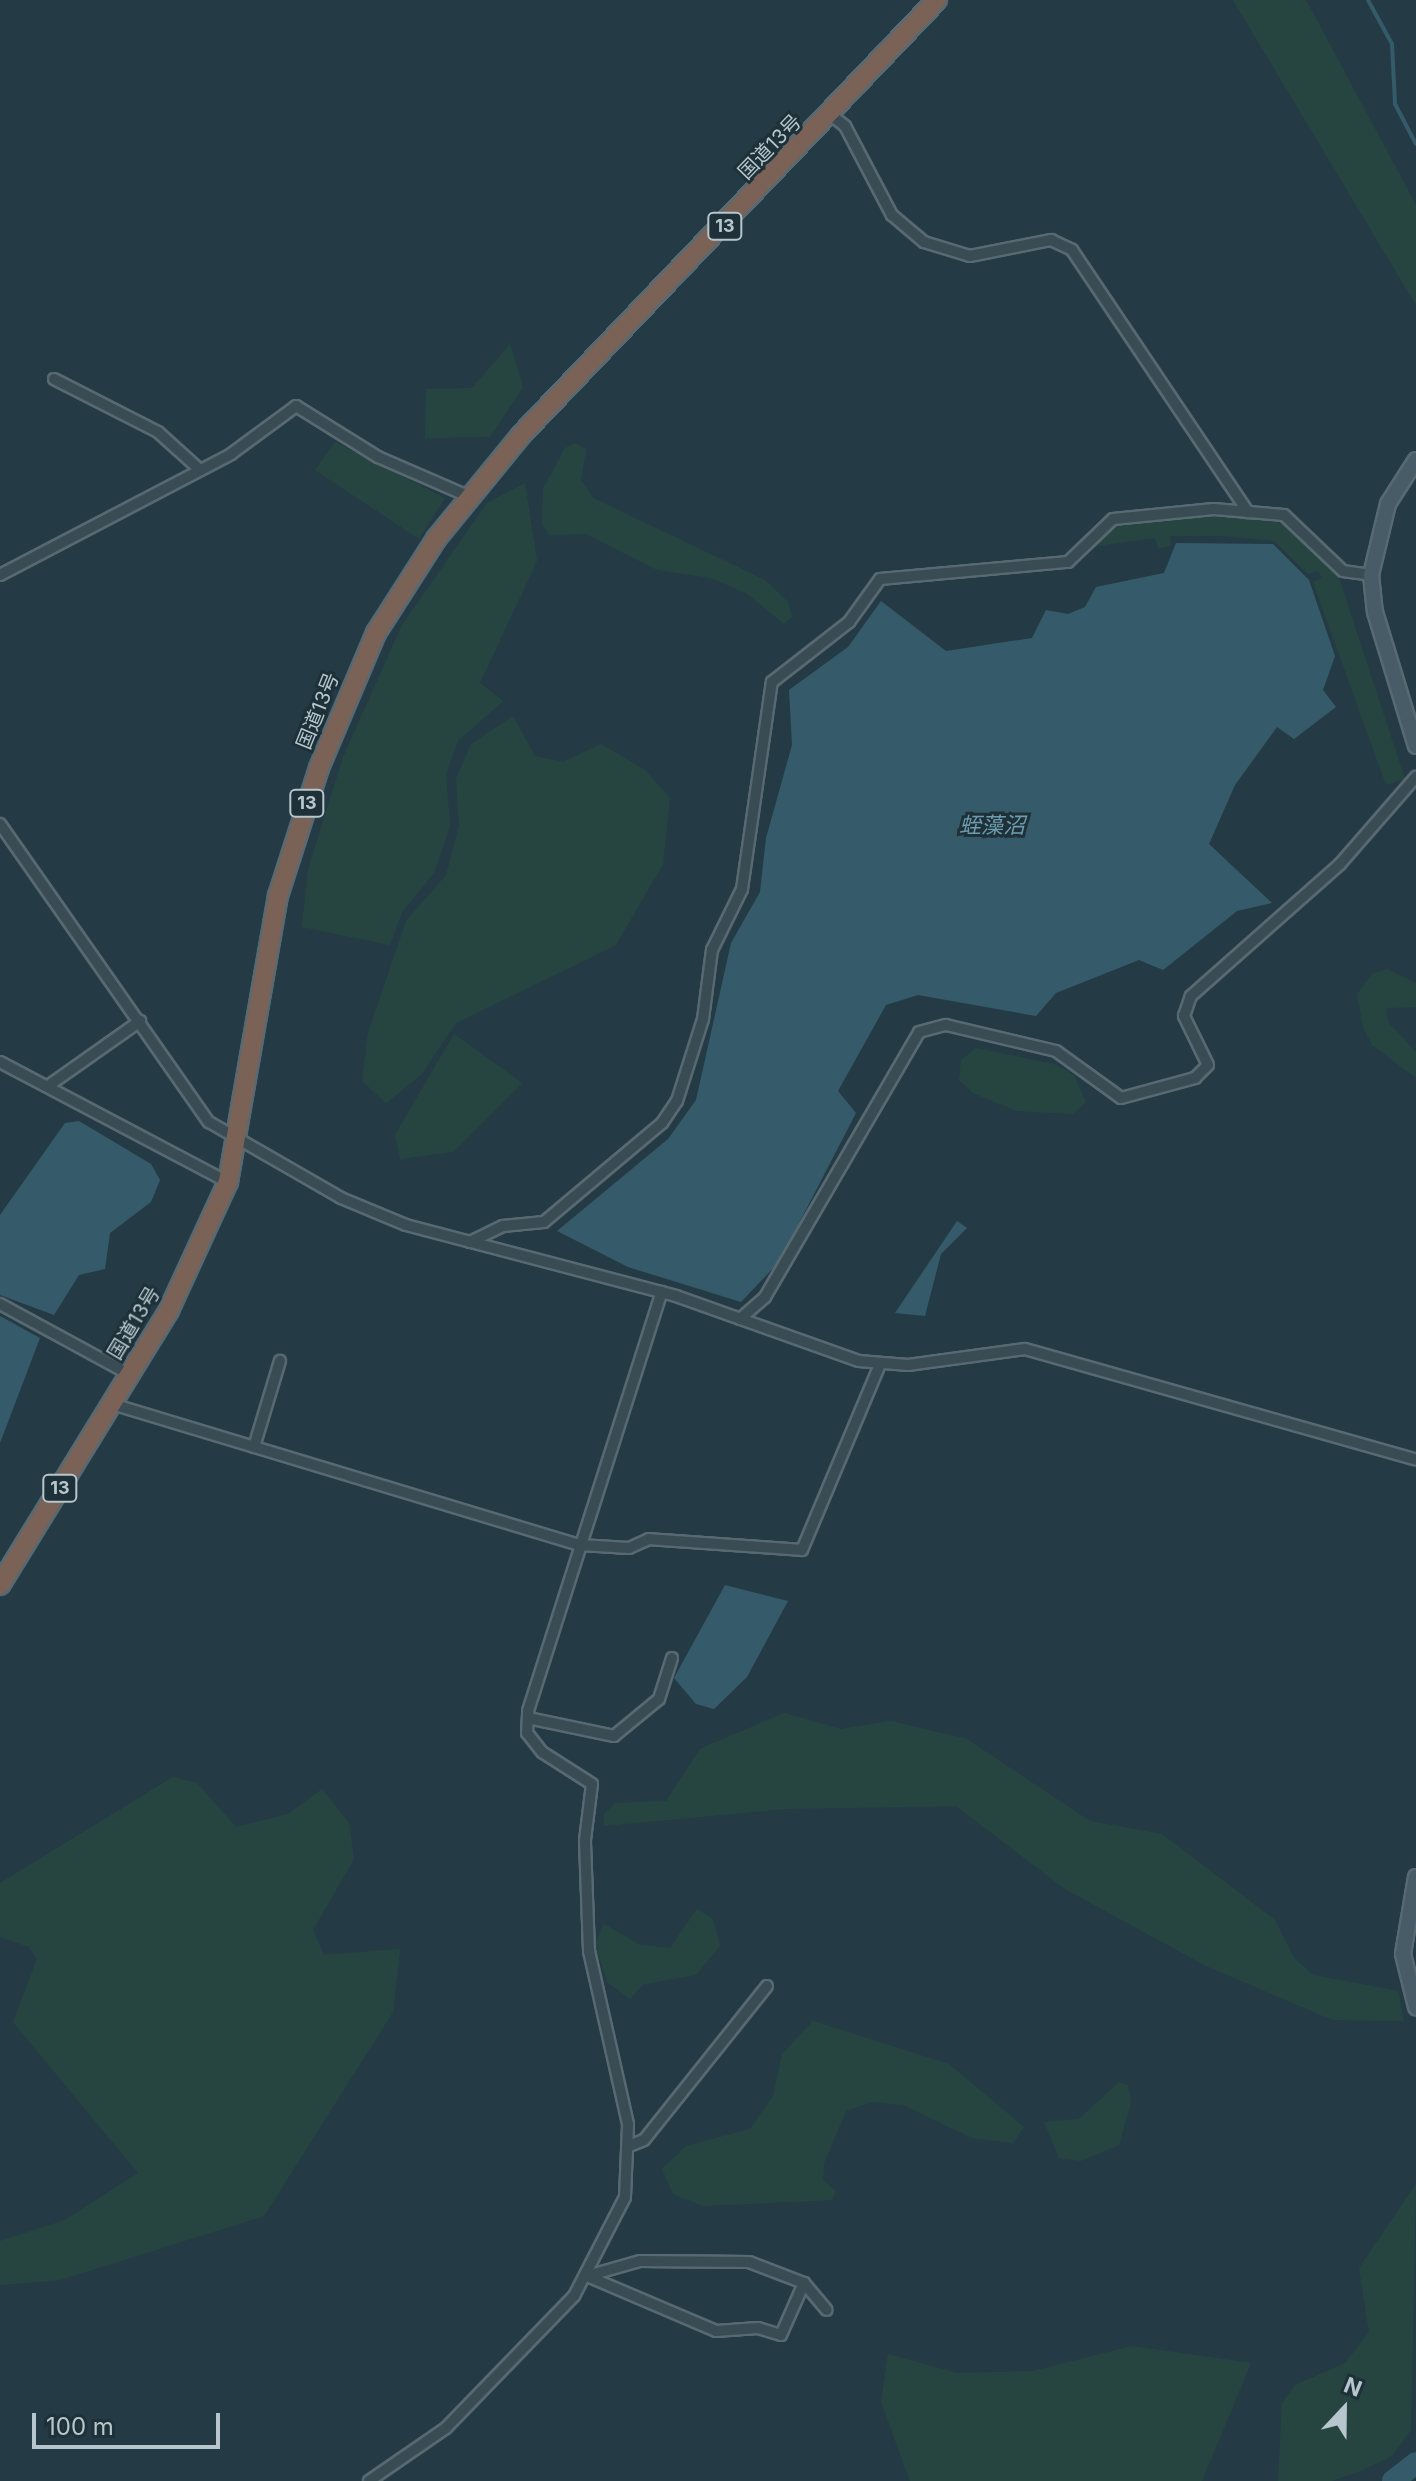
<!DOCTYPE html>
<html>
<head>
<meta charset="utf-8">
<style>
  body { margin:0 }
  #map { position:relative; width:1416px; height:2481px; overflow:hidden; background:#243b45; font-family:Inter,"Noto Sans JP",sans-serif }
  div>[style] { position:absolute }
  .green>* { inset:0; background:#274540 }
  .water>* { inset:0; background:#355b6b }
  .stream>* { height:4px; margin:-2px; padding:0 2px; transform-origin:2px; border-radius:2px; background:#355b6b }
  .river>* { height:22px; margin:-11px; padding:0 11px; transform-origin:11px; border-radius:11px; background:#355b6b }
  .roads { filter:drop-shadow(2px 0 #586971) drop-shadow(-2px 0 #586971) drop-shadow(0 2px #586971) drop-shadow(0 -2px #586971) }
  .street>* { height:10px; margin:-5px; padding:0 5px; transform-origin:5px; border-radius:5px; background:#394c54 }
  .secondary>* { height:14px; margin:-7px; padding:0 7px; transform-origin:7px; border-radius:7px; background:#475c67 }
  .highway>* { height:18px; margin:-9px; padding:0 9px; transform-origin:9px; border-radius:9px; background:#7b6256 }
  span { translate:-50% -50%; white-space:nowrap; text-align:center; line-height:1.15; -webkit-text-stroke:6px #1e3139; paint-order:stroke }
  .shield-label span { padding:2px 6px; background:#1e3139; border:2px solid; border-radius:6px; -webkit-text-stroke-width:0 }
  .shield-label { font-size:18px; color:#b7c6cd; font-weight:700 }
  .street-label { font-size:20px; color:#b7c6cd }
  .water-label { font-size:22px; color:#6d9caf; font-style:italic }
  .north { position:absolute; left:1304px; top:2369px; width:80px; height:80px; -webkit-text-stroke:6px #1e3139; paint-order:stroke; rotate:22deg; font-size:22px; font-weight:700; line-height:32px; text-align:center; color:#b7c6cd }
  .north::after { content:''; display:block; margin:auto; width:28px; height:36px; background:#b7c6cd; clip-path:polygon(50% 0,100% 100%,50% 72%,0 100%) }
  .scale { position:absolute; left:32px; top:2413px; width:188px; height:36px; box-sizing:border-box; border:4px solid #b7c6cd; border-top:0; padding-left:10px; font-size:24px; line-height:28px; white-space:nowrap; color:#b7c6cd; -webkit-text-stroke:6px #1e3139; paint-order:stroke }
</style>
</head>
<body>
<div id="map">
  <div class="green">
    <i style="clip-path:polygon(1233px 0,1306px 0,1416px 205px,1416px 305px)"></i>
    <i style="clip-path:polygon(510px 344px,523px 387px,490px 437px,425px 438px,426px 389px,472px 388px)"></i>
    <i style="clip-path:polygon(335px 442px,445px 498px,419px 539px,315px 470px)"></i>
    <i style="clip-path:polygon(575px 443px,586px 449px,581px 480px,593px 498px,765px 580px,788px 602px,792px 617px,784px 624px,746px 593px,711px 578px,657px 570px,586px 534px,550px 535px,542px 524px,543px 489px,565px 448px)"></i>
    <i style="clip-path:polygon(525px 483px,537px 561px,480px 683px,503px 701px,458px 741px,446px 774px,450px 826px,434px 873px,402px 912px,390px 945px,302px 927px,308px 870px,343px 757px,402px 625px,487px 503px)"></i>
    <i style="clip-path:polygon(1219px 513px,1292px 525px,1337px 572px,1405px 779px,1386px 785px,1313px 582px,1322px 578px,1318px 571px,1308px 574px,1274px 541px,1222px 536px,1170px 536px,1171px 546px,1158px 548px,1155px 538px,1090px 547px,1116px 523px)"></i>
    <i style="clip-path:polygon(513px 716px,535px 756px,563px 762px,601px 744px,645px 770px,670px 798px,663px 864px,616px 945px,456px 1023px,421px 1075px,386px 1103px,362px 1081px,368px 1033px,406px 921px,446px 875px,459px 826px,456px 779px,471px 744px)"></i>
    <i style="clip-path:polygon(1387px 969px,1416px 983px,1416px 1007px,1386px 1008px,1388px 1022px,1416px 1052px,1416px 1078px,1372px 1045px,1363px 1027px,1357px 994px,1372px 974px)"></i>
    <i style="clip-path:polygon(454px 1034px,522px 1083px,453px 1152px,400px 1159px,395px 1135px)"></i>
    <i style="clip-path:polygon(976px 1048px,1054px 1064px,1074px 1075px,1086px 1102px,1073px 1114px,1017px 1111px,973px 1093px,959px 1080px,961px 1060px)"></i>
    <i style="clip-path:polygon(784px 1713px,841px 1729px,891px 1721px,967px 1739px,1090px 1821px,1162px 1834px,1275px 1920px,1294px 1958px,1313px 1975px,1398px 1991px,1404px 2021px,1332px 2020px,1204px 1965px,1065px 1889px,956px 1806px,785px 1809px,604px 1826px,604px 1814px,615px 1803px,666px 1801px,700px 1749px)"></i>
    <i style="clip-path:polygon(173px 1777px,197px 1783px,236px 1827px,288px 1814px,322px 1789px,349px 1823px,354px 1859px,313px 1930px,324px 1955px,400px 1949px,393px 2012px,264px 2216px,60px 2280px,0 2285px,0 2241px,65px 2220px,138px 2173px,13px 2022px,37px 1959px,29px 1947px,0 1937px,0 1883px)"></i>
    <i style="clip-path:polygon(697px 1909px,713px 1919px,720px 1946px,696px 1975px,644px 1984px,630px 1999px,607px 1982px,595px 1944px,604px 1924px,640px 1945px,670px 1948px)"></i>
    <i style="clip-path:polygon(813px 2021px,949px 2064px,1024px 2127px,1013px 2143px,972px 2138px,903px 2105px,872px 2102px,846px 2111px,824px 2163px,823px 2180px,836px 2191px,832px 2200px,703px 2206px,673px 2194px,662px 2169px,686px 2146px,750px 2129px,773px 2096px,782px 2054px)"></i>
    <i style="clip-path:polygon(1119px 2082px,1128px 2085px,1131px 2102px,1119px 2145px,1081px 2161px,1059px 2158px,1044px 2122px,1079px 2119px)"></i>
    <i style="clip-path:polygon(1416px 2184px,1411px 2430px,1392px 2456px,1363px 2470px,1332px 2481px,1278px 2481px,1282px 2403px,1295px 2385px,1345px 2363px,1369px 2332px,1359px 2268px)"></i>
    <i style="clip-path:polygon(1132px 2346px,1251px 2363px,1202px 2481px,910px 2481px,881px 2402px,888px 2354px,957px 2373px,1033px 2371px)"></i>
  </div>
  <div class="water">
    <i style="clip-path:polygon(1176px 543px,1273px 544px,1309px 580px,1335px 656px,1323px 690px,1336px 707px,1294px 739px,1277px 727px,1235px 785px,1209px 844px,1272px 903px,1237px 911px,1163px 970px,1139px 960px,1056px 993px,1036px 1016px,918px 995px,886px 1005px,838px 1091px,856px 1113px,779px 1262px,741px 1302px,628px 1267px,557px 1231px,668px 1139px,696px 1100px,731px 943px,760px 892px,766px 838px,792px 745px,789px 690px,848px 647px,881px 601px,946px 651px,1032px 638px,1046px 610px,1068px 614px,1085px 607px,1096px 587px,1164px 573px)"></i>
    <i style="clip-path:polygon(79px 1121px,151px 1164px,160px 1180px,151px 1202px,110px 1233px,105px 1269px,79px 1275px,54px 1315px,0 1295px,0 1215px,65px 1123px)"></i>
    <i style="clip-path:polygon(957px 1221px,967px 1228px,941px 1254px,925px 1316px,895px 1313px)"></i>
    <i style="clip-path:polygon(0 1316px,40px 1338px,0 1443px)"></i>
    <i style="clip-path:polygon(725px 1585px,788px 1601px,747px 1677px,714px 1709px,696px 1704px,674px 1678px)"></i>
  </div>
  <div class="stream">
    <i style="left:1368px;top:0;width:50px;rotate:61.4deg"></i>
    <i style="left:1392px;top:44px;width:60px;rotate:87.1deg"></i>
    <i style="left:1395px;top:104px;width:45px;rotate:62.3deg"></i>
  </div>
  <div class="river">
    <i style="left:1393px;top:2481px;width:29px;rotate:-38deg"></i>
  </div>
  <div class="roads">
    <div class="street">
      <i style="left:831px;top:115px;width:18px;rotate:38deg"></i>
      <i style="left:845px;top:126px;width:101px;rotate:62.2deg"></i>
      <i style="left:892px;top:215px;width:42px;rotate:40.2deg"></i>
      <i style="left:924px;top:242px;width:48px;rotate:16.9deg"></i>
      <i style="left:970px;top:256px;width:83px;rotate:-11.2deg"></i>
      <i style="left:1051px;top:240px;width:23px;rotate:25deg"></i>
      <i style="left:1072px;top:250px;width:316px;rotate:56.1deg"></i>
      <i style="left:54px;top:379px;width:117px;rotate:27deg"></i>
      <i style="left:158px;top:432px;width:55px;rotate:42.1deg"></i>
      <i style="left:0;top:575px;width:261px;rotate:-27.6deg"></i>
      <i style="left:231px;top:454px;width:81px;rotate:-36.4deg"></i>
      <i style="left:296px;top:406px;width:97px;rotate:31.9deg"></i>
      <i style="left:378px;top:457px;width:100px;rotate:23.5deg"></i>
      <i style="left:0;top:824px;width:364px;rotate:55deg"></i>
      <i style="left:209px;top:1122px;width:152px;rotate:29.9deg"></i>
      <i style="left:341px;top:1198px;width:70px;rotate:22.6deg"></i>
      <i style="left:406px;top:1225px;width:279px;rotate:14.7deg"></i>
      <i style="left:676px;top:1296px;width:194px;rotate:19.6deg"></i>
      <i style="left:859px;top:1361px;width:49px;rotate:4.7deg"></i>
      <i style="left:908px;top:1365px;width:118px;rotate:-7.8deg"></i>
      <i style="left:1025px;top:1349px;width:406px;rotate:15.8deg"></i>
      <i style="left:0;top:1062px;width:258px;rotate:27.8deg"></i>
      <i style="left:48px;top:1086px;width:113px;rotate:-35.2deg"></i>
      <i style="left:470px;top:1242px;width:37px;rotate:-26deg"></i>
      <i style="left:503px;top:1226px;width:41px;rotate:-5.6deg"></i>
      <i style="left:544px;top:1222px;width:154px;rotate:-40deg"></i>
      <i style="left:662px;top:1123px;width:27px;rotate:-56deg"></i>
      <i style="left:677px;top:1101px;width:86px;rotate:-72.4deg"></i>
      <i style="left:703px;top:1019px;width:70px;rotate:-82.6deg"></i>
      <i style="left:712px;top:950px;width:68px;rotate:-63.8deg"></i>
      <i style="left:742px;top:889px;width:209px;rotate:-81.8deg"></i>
      <i style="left:772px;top:682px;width:98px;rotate:-37.9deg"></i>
      <i style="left:849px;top:622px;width:53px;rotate:-54.2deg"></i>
      <i style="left:880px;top:579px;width:189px;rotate:-5.2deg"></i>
      <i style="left:1068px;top:562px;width:62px;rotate:-43.7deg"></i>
      <i style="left:1113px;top:519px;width:101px;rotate:-5.7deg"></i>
      <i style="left:1214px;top:509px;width:70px;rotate:4.9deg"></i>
      <i style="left:1284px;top:515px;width:81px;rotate:43.5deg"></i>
      <i style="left:1343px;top:571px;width:28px;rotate:8deg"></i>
      <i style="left:0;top:1304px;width:147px;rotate:28.5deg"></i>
      <i style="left:740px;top:1319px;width:33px;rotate:-41deg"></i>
      <i style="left:765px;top:1297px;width:306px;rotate:-59.8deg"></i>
      <i style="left:919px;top:1032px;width:28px;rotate:-15deg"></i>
      <i style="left:946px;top:1025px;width:113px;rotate:13.3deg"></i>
      <i style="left:1056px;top:1051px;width:80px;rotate:35.9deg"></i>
      <i style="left:1121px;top:1098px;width:77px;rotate:-15.1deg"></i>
      <i style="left:1195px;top:1078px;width:18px;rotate:-45deg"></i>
      <i style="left:1208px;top:1065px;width:55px;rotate:-116.1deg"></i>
      <i style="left:1184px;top:1016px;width:21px;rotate:-71deg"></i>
      <i style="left:1191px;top:996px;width:199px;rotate:-41.5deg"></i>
      <i style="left:1340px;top:864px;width:116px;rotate:-48.9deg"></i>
      <i style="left:112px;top:1404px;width:489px;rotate:16.8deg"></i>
      <i style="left:580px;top:1545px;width:49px;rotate:3.5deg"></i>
      <i style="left:629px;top:1548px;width:22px;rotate:-24deg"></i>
      <i style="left:649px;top:1539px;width:153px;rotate:4.1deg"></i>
      <i style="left:802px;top:1550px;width:202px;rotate:-67.2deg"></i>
      <i style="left:254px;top:1447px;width:90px;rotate:-73.2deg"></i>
      <i style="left:528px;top:1718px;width:88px;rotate:11.8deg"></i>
      <i style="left:614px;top:1736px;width:58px;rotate:-39.4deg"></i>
      <i style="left:659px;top:1699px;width:43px;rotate:-72.4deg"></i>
      <i style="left:629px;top:2146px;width:16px;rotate:-22deg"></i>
      <i style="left:644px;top:2140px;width:197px;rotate:-51.4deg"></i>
      <i style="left:587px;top:2276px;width:140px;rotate:23.1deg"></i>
      <i style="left:716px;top:2331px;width:42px;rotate:-4.1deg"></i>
      <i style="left:758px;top:2328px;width:24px;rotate:17deg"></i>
      <i style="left:781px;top:2335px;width:57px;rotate:-66.1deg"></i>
      <i style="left:587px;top:2276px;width:55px;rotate:-15.8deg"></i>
      <i style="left:640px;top:2261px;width:109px;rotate:0.5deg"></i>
      <i style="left:749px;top:2262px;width:59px;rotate:20.9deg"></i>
      <i style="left:804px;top:2283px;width:35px;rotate:50deg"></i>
      <i style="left:369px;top:2481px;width:93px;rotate:-34.5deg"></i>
      <i style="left:446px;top:2428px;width:184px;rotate:-45.9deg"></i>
      <i style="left:574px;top:2296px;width:111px;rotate:-62.7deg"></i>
      <i style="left:625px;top:2197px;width:73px;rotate:-87.6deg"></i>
      <i style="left:628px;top:2124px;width:177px;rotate:-102.7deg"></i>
      <i style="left:589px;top:1951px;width:111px;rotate:-92.1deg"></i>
      <i style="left:585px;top:1840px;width:56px;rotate:-82.9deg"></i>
      <i style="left:592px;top:1784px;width:59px;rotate:-147.4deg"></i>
      <i style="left:542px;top:1752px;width:24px;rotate:-128deg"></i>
      <i style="left:527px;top:1733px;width:22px;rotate:-87deg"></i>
      <i style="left:528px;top:1711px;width:440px;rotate:-72.3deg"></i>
    </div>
    <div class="secondary">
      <i style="left:1416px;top:460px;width:52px;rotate:122.5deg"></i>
      <i style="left:1388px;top:504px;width:73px;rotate:103.5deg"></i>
      <i style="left:1371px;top:575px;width:37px;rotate:84deg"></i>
      <i style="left:1375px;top:612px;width:140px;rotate:73deg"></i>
      <i style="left:1416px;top:1877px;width:78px;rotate:99.6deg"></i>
      <i style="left:1403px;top:1954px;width:55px;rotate:76.2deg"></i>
    </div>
    <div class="highway">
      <i style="left:0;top:1585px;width:323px;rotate:-58.4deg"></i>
      <i style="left:169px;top:1310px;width:141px;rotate:-65.3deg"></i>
      <i style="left:228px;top:1182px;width:290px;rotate:-80.1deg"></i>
      <i style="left:278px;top:896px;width:134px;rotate:-72.2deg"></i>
      <i style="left:319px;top:768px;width:147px;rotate:-67.1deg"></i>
      <i style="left:376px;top:633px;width:112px;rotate:-57.4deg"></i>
      <i style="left:436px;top:539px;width:134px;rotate:-50.7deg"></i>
      <i style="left:521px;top:435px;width:602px;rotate:-46.28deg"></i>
    </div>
  </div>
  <div class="shield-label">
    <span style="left:725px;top:226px">13</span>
    <span style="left:307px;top:803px">13</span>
    <span style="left:60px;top:1488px">13</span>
  </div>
  <div class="street-label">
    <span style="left:770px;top:147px;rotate:-46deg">国道13号</span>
    <span style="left:318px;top:711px;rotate:-68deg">国道13号</span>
    <span style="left:134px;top:1323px;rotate:-59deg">国道13号</span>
  </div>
  <div class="water-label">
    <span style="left:992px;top:826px">蛭藻沼</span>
  </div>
  <div class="north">N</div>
  <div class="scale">100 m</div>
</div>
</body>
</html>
